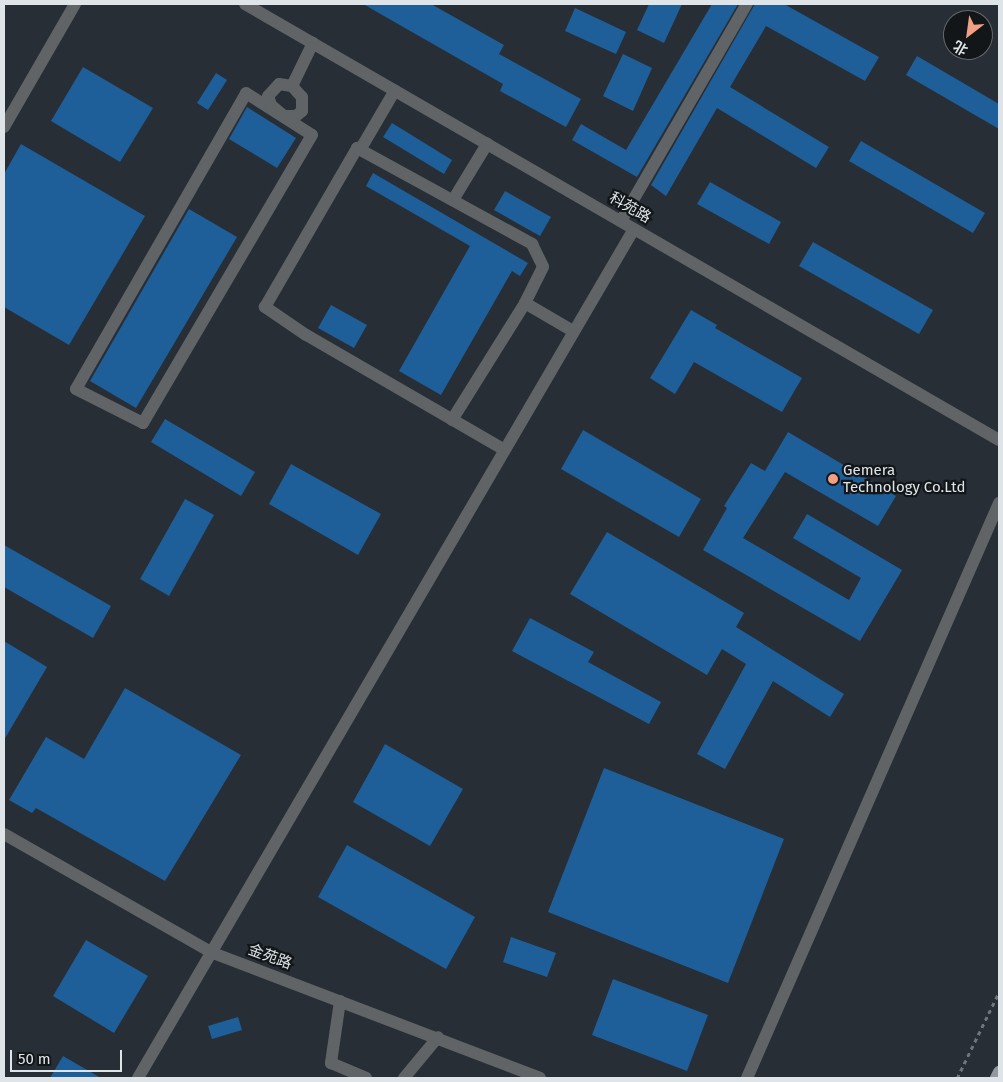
<!DOCTYPE html>
<html>
<head>
<meta charset="utf-8">
<style>
  body { margin:0 }
  #map { position:relative; width:1003px; height:1082px; overflow:hidden; background:#272e35; font-family:"Fira Sans","Noto Sans SC",sans-serif }
  div>[style] { position:absolute }
  .building>* { inset:0; background:#1e5f9a }
  .path>* { height:2.5px; margin-top:-1.25px; transform-origin:0; background:repeating-linear-gradient(90deg,#6f757b 0 4px,transparent 0 8px) }
  .minor>* { height:12px; margin:-6px; padding:0 6px; transform-origin:6px; border-radius:6px; background:#606467 }
  .major>* { height:12px; margin:-6px; padding:0 6px; transform-origin:6px; border-radius:6px; background:#9299a1 }
  .dots>* { width:14px; height:14px; translate:-50% -50%; box-sizing:border-box; border:2px solid #121619; border-radius:50% }
  span { translate:-50% -50%; white-space:nowrap; text-align:center; line-height:1.15; -webkit-text-stroke:4.5px #121619; paint-order:stroke }
  .street-label { font-size:15px; color:#dfe4e9 }
  .poi-label { font-size:15px; color:#dfe4e9 }
  .left { translate:0 -50%; text-align:left }
  .frame { position:absolute; inset:0; border:5px solid #dfe4e9; pointer-events:none }
  .north { position:absolute; left:943px; top:10px; width:50px; height:50px; box-sizing:border-box; background:#121619; border:1px solid #64686c; border-radius:50%; rotate:210deg; font-size:14px; font-weight:700; line-height:20px; text-align:center; color:#dfe4e9 }
  .north::after { content:''; display:block; margin:auto; width:18px; height:22px; background:#f39f83; clip-path:polygon(50% 0,100% 100%,50% 72%,0 100%) }
  .scale { position:absolute; left:10px; top:1050px; width:112px; height:22px; box-sizing:border-box; border:2px solid #dfe4e9; border-top:0; padding-left:6px; font-size:15px; line-height:18px; white-space:nowrap; color:#dfe4e9; -webkit-text-stroke:4px #121619; paint-order:stroke }
</style>
</head>
<body>
<div id="map">
  <div class="building">
    <i style="clip-path:polygon(363px 4px,431px 4px,504px 45px,499px 54px,581px 99px,566px 127px,500px 91px,503px 84px)"></i>
    <i style="clip-path:polygon(649px 4px,682px 4px,664px 43px,637px 30px)"></i>
    <i style="clip-path:polygon(712px 4px,738px 4px,637px 177px,572px 140px,581px 124px,626px 150px)"></i>
    <i style="clip-path:polygon(755px 4px,784px 4px,879px 57px,865px 81px,766px 26px,730px 87px,829px 147px,816px 168px,717px 108px,666px 196px,651px 185px)"></i>
    <i style="clip-path:polygon(575px 8px,626px 32px,616px 54px,565px 31px)"></i>
    <i style="clip-path:polygon(623px 54px,652px 68px,633px 111px,603px 96px)"></i>
    <i style="clip-path:polygon(917px 56px,999px 104px,999px 129px,906px 75px)"></i>
    <i style="clip-path:polygon(83px 67px,153px 108px,120px 162px,51px 121px)"></i>
    <i style="clip-path:polygon(216px 73px,227px 80px,208px 110px,197px 103px)"></i>
    <i style="clip-path:polygon(247px 107px,296px 138px,277px 168px,229px 139px)"></i>
    <i style="clip-path:polygon(392px 123px,452px 160px,444px 174px,383px 137px)"></i>
    <i style="clip-path:polygon(861px 141px,985px 213px,973px 233px,849px 161px)"></i>
    <i style="clip-path:polygon(21px 144px,145px 216px,69px 345px,4px 307px,4px 174px)"></i>
    <i style="clip-path:polygon(373px 173px,528px 263px,520px 276px,512px 271px,441px 395px,399px 371px,470px 246px,366px 186px)"></i>
    <i style="clip-path:polygon(710px 182px,781px 222px,769px 244px,697px 204px)"></i>
    <i style="clip-path:polygon(505px 191px,551px 217px,540px 236px,494px 210px)"></i>
    <i style="clip-path:polygon(189px 209px,237px 237px,136px 408px,90px 381px)"></i>
    <i style="clip-path:polygon(813px 242px,933px 310px,919px 334px,799px 266px)"></i>
    <i style="clip-path:polygon(331px 305px,367px 325px,354px 348px,318px 328px)"></i>
    <i style="clip-path:polygon(691px 310px,717px 325px,715px 328px,802px 378px,782px 412px,694px 362px,675px 394px,650px 378px)"></i>
    <i style="clip-path:polygon(165px 419px,255px 472px,241px 496px,151px 442px)"></i>
    <i style="clip-path:polygon(583px 430px,701px 499px,679px 537px,561px 469px)"></i>
    <i style="clip-path:polygon(788px 432px,896px 496px,878px 526px,785px 472px,743px 538px,849px 600px,861px 578px,793px 538px,807px 514px,902px 570px,860px 641px,703px 550px,727px 508px,724px 506px,751px 463px,765px 471px)"></i>
    <i style="clip-path:polygon(291px 464px,381px 514px,358px 555px,269px 504px)"></i>
    <i style="clip-path:polygon(185px 499px,214px 515px,169px 596px,140px 579px)"></i>
    <i style="clip-path:polygon(607px 532px,744px 613px,736px 627px,844px 694px,830px 717px,773px 681px,725px 769px,697px 754px,746px 664px,722px 649px,707px 675px,570px 594px)"></i>
    <i style="clip-path:polygon(4px 545px,111px 606px,93px 638px,4px 587px)"></i>
    <i style="clip-path:polygon(530px 618px,594px 652px,588px 662px,661px 702px,649px 724px,512px 651px)"></i>
    <i style="clip-path:polygon(4px 641px,47px 667px,4px 740px)"></i>
    <i style="clip-path:polygon(125px 688px,241px 755px,165px 881px,36px 808px,32px 813px,9px 800px,46px 737px,84px 759px)"></i>
    <i style="clip-path:polygon(385px 744px,463px 789px,430px 846px,353px 802px)"></i>
    <i style="clip-path:polygon(604px 768px,784px 839px,728px 983px,548px 912px)"></i>
    <i style="clip-path:polygon(347px 845px,475px 917px,446px 969px,318px 897px)"></i>
    <i style="clip-path:polygon(511px 937px,556px 953px,547px 977px,503px 962px)"></i>
    <i style="clip-path:polygon(86px 940px,148px 976px,114px 1033px,53px 996px)"></i>
    <i style="clip-path:polygon(613px 979px,708px 1015px,687px 1071px,592px 1035px)"></i>
    <i style="clip-path:polygon(238px 1017px,242px 1030px,212px 1039px,208px 1026px)"></i>
    <i style="clip-path:polygon(63px 1056px,101px 1078px,50px 1078px)"></i>
  </div>
  <div class="path">
    <i style="left:957px;top:1078px;width:96px;rotate:-64deg"></i>
  </div>
  <div class="minor">
    <i style="left:245px;top:4px;width:871px;rotate:30.04deg"></i>
    <i style="left:279px;top:84px;width:13px;rotate:9deg"></i>
    <i style="left:292px;top:86px;width:15px;rotate:48deg"></i>
    <i style="left:302px;top:97px;width:14px;rotate:90deg"></i>
    <i style="left:302px;top:111px;width:8px;rotate:140deg"></i>
    <i style="left:296px;top:116px;width:12px;rotate:180deg"></i>
    <i style="left:284px;top:116px;width:17px;rotate:-140deg"></i>
    <i style="left:271px;top:105px;width:9px;rotate:-108deg"></i>
    <i style="left:268px;top:96px;width:16px;rotate:-47deg"></i>
    <i style="left:292px;top:86px;width:48px;rotate:-64deg"></i>
    <i style="left:246px;top:93px;width:78px;rotate:32.5deg"></i>
    <i style="left:312px;top:135px;width:334px;rotate:120.4deg"></i>
    <i style="left:143px;top:423px;width:75px;rotate:-153.1deg"></i>
    <i style="left:76px;top:389px;width:341px;rotate:-60.1deg"></i>
    <i style="left:4px;top:127px;width:142px;rotate:-60deg"></i>
    <i style="left:360px;top:150px;width:69px;rotate:-59.7deg"></i>
    <i style="left:453px;top:200px;width:66px;rotate:-58.7deg"></i>
    <i style="left:621px;top:221px;width:251px;rotate:-59.9deg"></i>
    <i style="left:452px;top:420px;width:138px;rotate:-58deg"></i>
    <i style="left:503px;top:449px;width:228px;rotate:-149.9deg"></i>
    <i style="left:306px;top:335px;width:50px;rotate:-145.7deg"></i>
    <i style="left:265px;top:307px;width:184px;rotate:-59.9deg"></i>
    <i style="left:357px;top:148px;width:200px;rotate:28.7deg"></i>
    <i style="left:532px;top:244px;width:25px;rotate:64deg"></i>
    <i style="left:543px;top:267px;width:40px;rotate:116.6deg"></i>
    <i style="left:525px;top:303px;width:56px;rotate:30.3deg"></i>
    <i style="left:4px;top:834px;width:241px;rotate:29.7deg"></i>
    <i style="left:213px;top:953px;width:350px;rotate:20.9deg"></i>
    <i style="left:340px;top:1001px;width:63px;rotate:98.3deg"></i>
    <i style="left:331px;top:1063px;width:38px;rotate:23deg"></i>
    <i style="left:138px;top:1078px;width:983px;rotate:-59.71deg"></i>
    <i style="left:404px;top:1078px;width:53px;rotate:-50.3deg"></i>
    <i style="left:747px;top:1078px;width:628px;rotate:-66.33deg"></i>
  </div>
  <div class="major">
    <i style="left:996px;top:1078px;width:7px;rotate:-63deg"></i>
  </div>
  <div class="dots">
    <i style="left:833px;top:479px;background:#f39f83"></i>
  </div>
  <div class="street-label">
    <span style="left:630px;top:208px;rotate:30deg">科苑路</span>
    <span style="left:270px;top:957px;rotate:20deg">金苑路</span>
  </div>
  <div class="poi-label">
    <span class="left" style="left:843px;top:479px">Gemera<br>Technology Co.Ltd</span>
  </div>
  <div class="frame"></div>
  <div class="north">北</div>
  <div class="scale">50 m</div>
</div>
</body>
</html>
